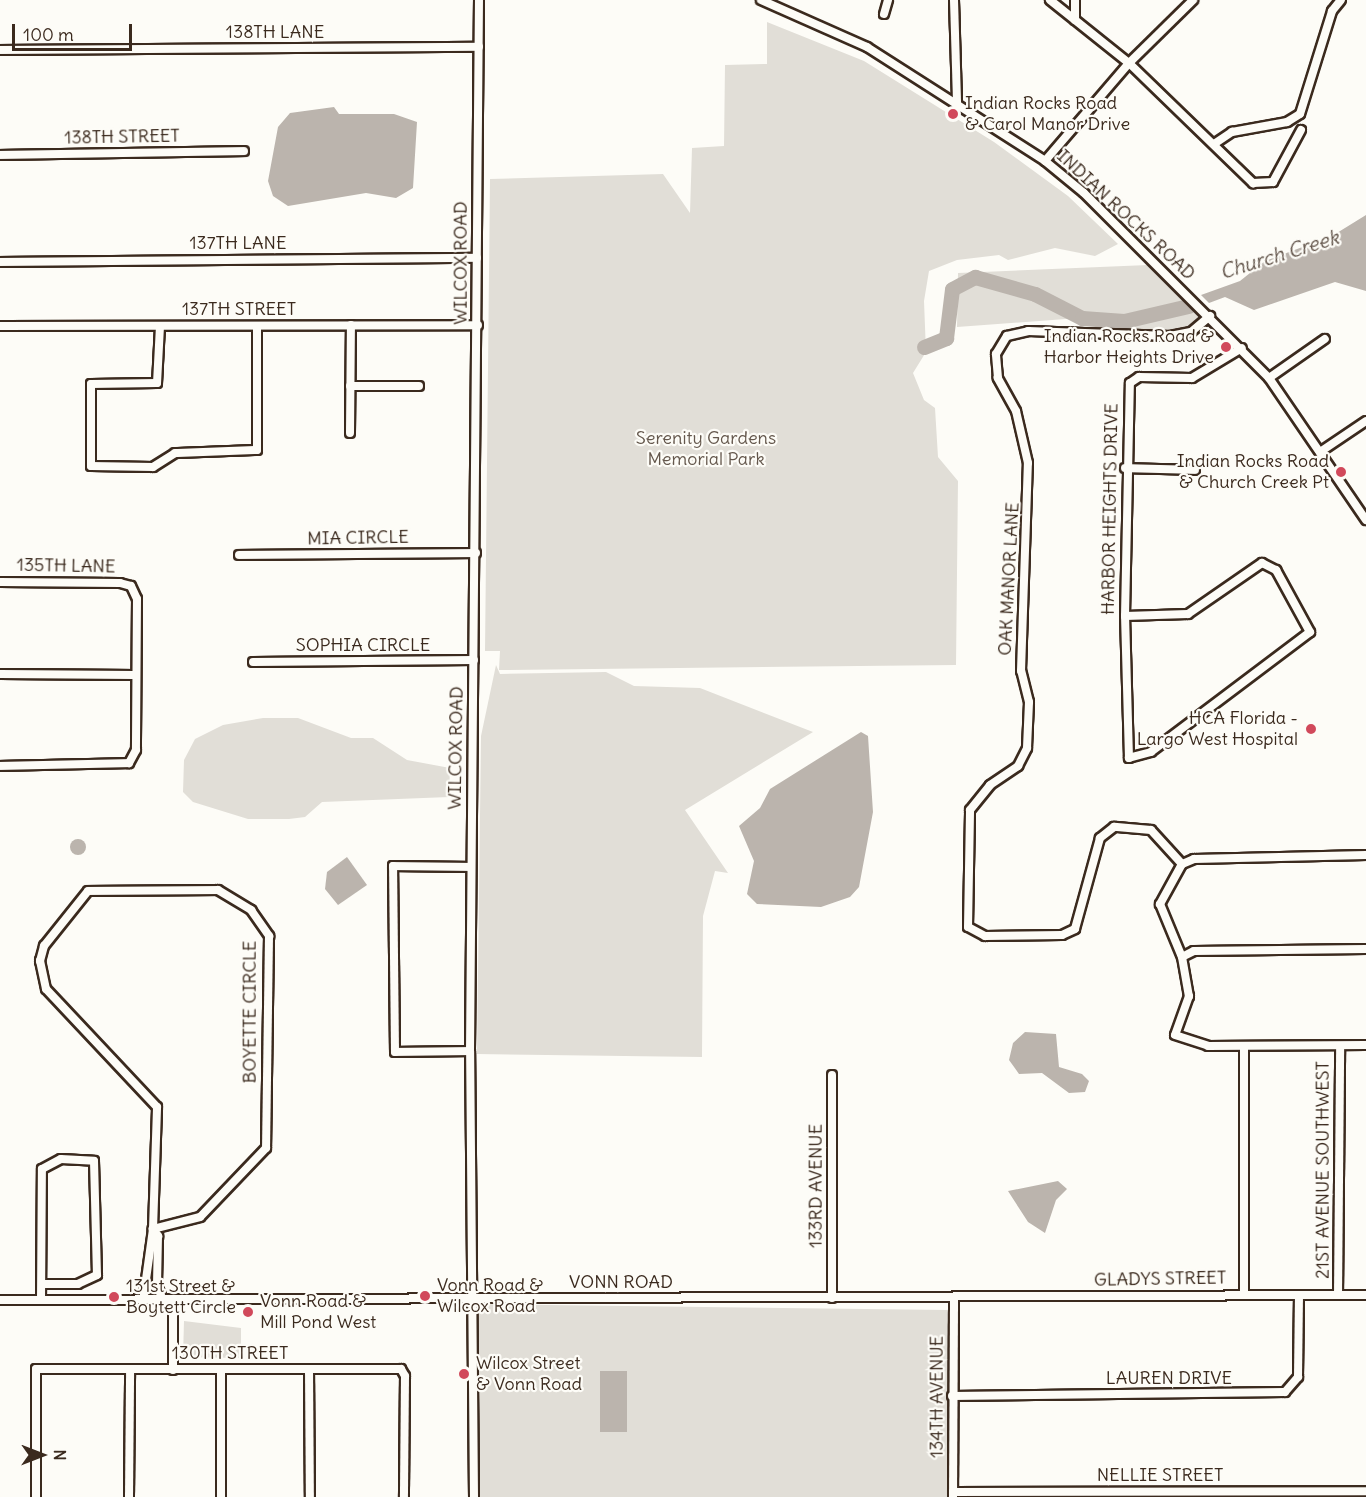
<!DOCTYPE html>
<html>
<head>
<meta charset="utf-8">
<style>
  body { margin:0 }
  #map { position:relative; width:1366px; height:1497px; overflow:hidden; background:#fdfcf7; font-family:Delius,sans-serif }
  div>[style] { position:absolute }
  .green>* { inset:0; background:#e1ded7 }
  .water>* { inset:0; background:#bbb4ad }
  .round { border-radius:50% }
  .river>* { height:15px; margin:-7.5px; padding:0 7.5px; transform-origin:7.5px; border-radius:7.5px; background:#bbb4ad }
  .roads { filter:drop-shadow(2px 0 #3b2a1e) drop-shadow(-2px 0 #3b2a1e) drop-shadow(0 2px #3b2a1e) drop-shadow(0 -2px #3b2a1e) }
  .minor>* { height:8px; margin:-4px; padding:0 4px; transform-origin:4px; border-radius:4px; background:#fdfcf7 }
  .dots>* { width:16px; height:16px; translate:-50% -50%; box-sizing:border-box; border:3px solid #fdfcf7; border-radius:50% }
  span { translate:-50% -50%; white-space:nowrap; text-align:center; line-height:1.15; -webkit-text-stroke:4.5px #fdfcf7; paint-order:stroke }
  .street-label { font-size:18px; color:#3b2a1e }
  .poi-label { font-size:18px; color:#3b2a1e }
  .left { translate:0 -50%; text-align:left }
  .right { translate:-100% -50%; text-align:right }
  .park-label { font-size:18px; color:#64574c }
  .water-label { font-size:20px; color:#615349; font-style:italic }
  .north { position:absolute; left:12px; top:1425px; width:60px; height:60px; -webkit-text-stroke:4px #fdfcf7; paint-order:stroke; rotate:90deg; font-size:16px; font-weight:700; line-height:24px; text-align:center; color:#3b2a1e }
  .north::after { content:''; display:block; margin:auto; width:21px; height:27px; background:#3b2a1e; clip-path:polygon(50% 0,100% 100%,50% 72%,0 100%) }
  .scale { position:absolute; left:12px; top:24px; width:120px; height:27px; box-sizing:border-box; border:3px solid #3b2a1e; border-top:0; padding-left:8px; font-size:18px; line-height:21px; white-space:nowrap; color:#3b2a1e; -webkit-text-stroke:4px #fdfcf7; paint-order:stroke }
</style>
</head>
<body>
<div id="map">
  <div class="green">
    <i style="clip-path:polygon(767px 22px,864px 61px,994px 142px,1068px 196px,1118px 244px,1095px 256px,1055px 248px,1008px 260px,999px 255px,957px 260px,929px 271px,924px 301px,926px 352px,913px 373px,924px 400px,935px 408px,938px 457px,958px 481px,956px 665px,499px 670px,500px 651px,485px 651px,490px 179px,663px 174px,690px 213px,692px 148px,724px 146px,725px 65px,767px 64px)"></i>
    <i style="clip-path:polygon(1148px 265px,1199px 317px,1187px 329px,1120px 332px,1109px 322px,1079px 318px,957px 327px,958px 273px)"></i>
    <i style="clip-path:polygon(496px 665px,500px 674px,606px 672px,634px 686px,700px 688px,813px 732px,685px 810px,728px 873px,715px 871px,703px 916px,702px 1057px,477px 1054px,481px 736px)"></i>
    <i style="clip-path:polygon(263px 718px,298px 718px,351px 738px,373px 738px,407px 760px,450px 768px,449px 797px,322px 802px,305px 817px,289px 819px,248px 819px,193px 802px,183px 792px,184px 760px,195px 739px,223px 725px)"></i>
    <i style="clip-path:polygon(478px 1304px,948px 1310px,949px 1497px,478px 1497px)"></i>
    <i style="clip-path:polygon(184px 1321px,241px 1328px,241px 1358px,183px 1357px)"></i>
  </div>
  <div class="water">
    <i style="clip-path:polygon(334px 107px,339px 114px,394px 114px,417px 122px,413px 188px,396px 198px,366px 193px,288px 206px,273px 196px,268px 181px,278px 127px,290px 113px)"></i>
    <i style="clip-path:polygon(1366px 215px,1366px 291px,1335px 282px,1254px 310px,1225px 297px,1209px 303px,1201px 295px,1240px 281px,1265px 261px,1332px 236px)"></i>
    <i style="clip-path:polygon(861px 732px,868px 736px,873px 812px,859px 887px,850px 897px,821px 907px,757px 904px,747px 894px,754px 861px,739px 826px,760px 808px,770px 789px)"></i>
    <i class="round" style="left:70px;top:839px;width:16px;height:16px"></i>
    <i style="clip-path:polygon(347px 857px,367px 885px,338px 905px,325px 889px,327px 872px)"></i>
    <i style="clip-path:polygon(1025px 1032px,1056px 1034px,1059px 1067px,1082px 1074px,1089px 1081px,1085px 1092px,1069px 1093px,1042px 1073px,1019px 1074px,1009px 1060px,1013px 1043px)"></i>
    <i style="clip-path:polygon(1058px 1181px,1067px 1189px,1056px 1200px,1045px 1233px,1028px 1222px,1008px 1191px)"></i>
    <i style="clip-path:polygon(600px 1371px,627px 1371px,627px 1432px,600px 1432px)"></i>
  </div>
  <div class="river">
    <i style="left:924px;top:347px;width:24px;rotate:-22deg"></i>
    <i style="left:946px;top:338px;width:49px;rotate:-83deg"></i>
    <i style="left:952px;top:289px;width:26px;rotate:-28deg"></i>
    <i style="left:975px;top:277px;width:62px;rotate:15.8deg"></i>
    <i style="left:1035px;top:294px;width:53px;rotate:27.1deg"></i>
    <i style="left:1082px;top:318px;width:42px;rotate:4.1deg"></i>
    <i style="left:1124px;top:321px;width:66px;rotate:-13.2deg"></i>
  </div>
  <div class="roads">
    <div class="minor">
      <i style="left:761px;top:0;width:116px;rotate:23.9deg"></i>
      <i style="left:867px;top:47px;width:211px;rotate:32.6deg"></i>
      <i style="left:1045px;top:161px;width:50px;rotate:39.4deg"></i>
      <i style="left:1084px;top:193px;width:262px;rotate:45deg"></i>
      <i style="left:1269px;top:378px;width:172px;rotate:55.7deg"></i>
      <i style="left:954px;top:0;width:104px;rotate:88.3deg"></i>
      <i style="left:1050px;top:0;width:101px;rotate:38.6deg"></i>
      <i style="left:1129px;top:63px;width:173px;rotate:44.1deg"></i>
      <i style="left:1253px;top:183px;width:20px;rotate:-3deg"></i>
      <i style="left:1273px;top:182px;width:59px;rotate:-61.7deg"></i>
      <i style="left:1075px;top:0;width:20px;rotate:90deg"></i>
      <i style="left:884px;top:14px;width:15px;rotate:-74deg"></i>
      <i style="left:0;top:50px;width:479px;rotate:-0.4deg"></i>
      <i style="left:1214px;top:144px;width:22px;rotate:-34deg"></i>
      <i style="left:1232px;top:132px;width:56px;rotate:-10.3deg"></i>
      <i style="left:1287px;top:122px;width:15px;rotate:-32deg"></i>
      <i style="left:1300px;top:114px;width:108px;rotate:-72.7deg"></i>
      <i style="left:1332px;top:11px;width:14px;rotate:-51deg"></i>
      <i style="left:0;top:155px;width:244px;rotate:-0.9deg"></i>
      <i style="left:1045px;top:161px;width:129px;rotate:-49.4deg"></i>
      <i style="left:1129px;top:63px;width:90px;rotate:-44.5deg"></i>
      <i style="left:0;top:262px;width:477px;rotate:-0.5deg"></i>
      <i style="left:0;top:326px;width:478px;rotate:-0.1deg"></i>
      <i style="left:160px;top:326px;width:57px;rotate:93deg"></i>
      <i style="left:157px;top:383px;width:66px;rotate:179.1deg"></i>
      <i style="left:91px;top:384px;width:82px;rotate:90deg"></i>
      <i style="left:91px;top:466px;width:62px;rotate:0.9deg"></i>
      <i style="left:153px;top:467px;width:26px;rotate:-32deg"></i>
      <i style="left:175px;top:453px;width:82px;rotate:-2.1deg"></i>
      <i style="left:257px;top:450px;width:124px;rotate:-90deg"></i>
      <i style="left:1269px;top:378px;width:68px;rotate:-34.9deg"></i>
      <i style="left:350px;top:386px;width:69px"></i>
      <i style="left:350px;top:433px;width:108px;rotate:-89.5deg"></i>
      <i style="left:1320px;top:452px;width:55px;rotate:-34deg"></i>
      <i style="left:1125px;top:468px;width:70px;rotate:1.6deg"></i>
      <i style="left:239px;top:555px;width:237px;rotate:-0.5deg"></i>
      <i style="left:0;top:582px;width:120px;rotate:0.5deg"></i>
      <i style="left:120px;top:583px;width:11px;rotate:15deg"></i>
      <i style="left:131px;top:586px;width:14px;rotate:65deg"></i>
      <i style="left:137px;top:599px;width:151px;rotate:90.4deg"></i>
      <i style="left:136px;top:750px;width:15px;rotate:118deg"></i>
      <i style="left:129px;top:763px;width:129px;rotate:178.7deg"></i>
      <i style="left:1125px;top:616px;width:63px;rotate:-1.8deg"></i>
      <i style="left:1188px;top:614px;width:90px;rotate:-34.6deg"></i>
      <i style="left:1262px;top:563px;width:16px;rotate:27deg"></i>
      <i style="left:1276px;top:570px;width:71px;rotate:61.3deg"></i>
      <i style="left:1310px;top:632px;width:199px;rotate:143deg"></i>
      <i style="left:1151px;top:752px;width:23px;rotate:165deg"></i>
      <i style="left:1129px;top:758px;width:142px;rotate:-91.6deg"></i>
      <i style="left:1125px;top:616px;width:233px;rotate:-88.8deg"></i>
      <i style="left:1130px;top:383px;width:11px;rotate:-34deg"></i>
      <i style="left:1139px;top:377px;width:53px;rotate:1.1deg"></i>
      <i style="left:1192px;top:378px;width:58px;rotate:-31deg"></i>
      <i style="left:253px;top:662px;width:221px;rotate:-0.5deg"></i>
      <i style="left:0;top:674px;width:135px;rotate:0.4deg"></i>
      <i style="left:1366px;top:855px;width:172px;rotate:178.7deg"></i>
      <i style="left:1194px;top:859px;width:13px;rotate:157deg"></i>
      <i style="left:1182px;top:864px;width:46px;rotate:118.8deg"></i>
      <i style="left:1160px;top:904px;width:57px;rotate:67.5deg"></i>
      <i style="left:1182px;top:957px;width:40px;rotate:80deg"></i>
      <i style="left:1189px;top:996px;width:41px;rotate:109.7deg"></i>
      <i style="left:1175px;top:1035px;width:35px;rotate:18deg"></i>
      <i style="left:1208px;top:1046px;width:158px;rotate:-0.4deg"></i>
      <i style="left:1182px;top:864px;width:46px;rotate:-132.4deg"></i>
      <i style="left:1151px;top:830px;width:37px;rotate:-175deg"></i>
      <i style="left:1114px;top:827px;width:18px;rotate:142deg"></i>
      <i style="left:1100px;top:838px;width:94px;rotate:105.4deg"></i>
      <i style="left:1075px;top:929px;width:14px;rotate:155deg"></i>
      <i style="left:1062px;top:935px;width:77px;rotate:179.3deg"></i>
      <i style="left:985px;top:936px;width:19px;rotate:-152deg"></i>
      <i style="left:968px;top:927px;width:117px;rotate:-89deg"></i>
      <i style="left:970px;top:810px;width:32px;rotate:-51deg"></i>
      <i style="left:990px;top:785px;width:34px;rotate:-34deg"></i>
      <i style="left:1018px;top:766px;width:20px;rotate:-63deg"></i>
      <i style="left:1027px;top:748px;width:46px;rotate:-87.5deg"></i>
      <i style="left:1029px;top:702px;width:32px;rotate:-104deg"></i>
      <i style="left:1021px;top:671px;width:208px;rotate:-88.1deg"></i>
      <i style="left:1028px;top:463px;width:53px;rotate:-103deg"></i>
      <i style="left:1016px;top:411px;width:38px;rotate:-119deg"></i>
      <i style="left:998px;top:378px;width:24px;rotate:-95deg"></i>
      <i style="left:996px;top:354px;width:21px;rotate:-59deg"></i>
      <i style="left:1007px;top:336px;width:22px;rotate:-13deg"></i>
      <i style="left:1028px;top:331px;width:142px;rotate:2deg"></i>
      <i style="left:1170px;top:336px;width:21px;rotate:-11deg"></i>
      <i style="left:1191px;top:332px;width:25px;rotate:-40deg"></i>
      <i style="left:218px;top:890px;width:39px;rotate:31deg"></i>
      <i style="left:251px;top:910px;width:32px;rotate:55deg"></i>
      <i style="left:269px;top:936px;width:212px;rotate:90.8deg"></i>
      <i style="left:266px;top:1148px;width:95px;rotate:133.7deg"></i>
      <i style="left:200px;top:1217px;width:49px;rotate:165.7deg"></i>
      <i style="left:153px;top:1229px;width:122px;rotate:-88.1deg"></i>
      <i style="left:157px;top:1107px;width:162px;rotate:-133.2deg"></i>
      <i style="left:46px;top:989px;width:29px;rotate:-102deg"></i>
      <i style="left:40px;top:961px;width:16px;rotate:-75deg"></i>
      <i style="left:44px;top:946px;width:70px;rotate:-51.3deg"></i>
      <i style="left:88px;top:891px;width:130px;rotate:-0.4deg"></i>
      <i style="left:1182px;top:957px;width:13px;rotate:-27deg"></i>
      <i style="left:1194px;top:951px;width:172px;rotate:-0.7deg"></i>
      <i style="left:1244px;top:1046px;width:249px;rotate:90deg"></i>
      <i style="left:470px;top:1051px;width:75px;rotate:179.2deg"></i>
      <i style="left:395px;top:1052px;width:186px;rotate:-90.6deg"></i>
      <i style="left:393px;top:866px;width:78px;rotate:0.7deg"></i>
      <i style="left:1338px;top:1295px;width:249px;rotate:-89.5deg"></i>
      <i style="left:832px;top:1298px;width:223px;rotate:-90deg"></i>
      <i style="left:0;top:1300px;width:1366px;rotate:-0.21deg"></i>
      <i style="left:41px;top:1300px;width:131px;rotate:-89.6deg"></i>
      <i style="left:42px;top:1169px;width:21px;rotate:-28deg"></i>
      <i style="left:61px;top:1159px;width:33px;rotate:3deg"></i>
      <i style="left:94px;top:1161px;width:114px;rotate:88.5deg"></i>
      <i style="left:97px;top:1275px;width:21px;rotate:155deg"></i>
      <i style="left:78px;top:1284px;width:36px;rotate:180deg"></i>
      <i style="left:143px;top:1301px;width:73px;rotate:-82.1deg"></i>
      <i style="left:153px;top:1229px;width:9px;rotate:54deg"></i>
      <i style="left:158px;top:1236px;width:49px;rotate:91.2deg"></i>
      <i style="left:157px;top:1285px;width:17px;rotate:69deg"></i>
      <i style="left:309px;top:1369px;width:128px;rotate:89.6deg"></i>
      <i style="left:173px;top:1370px;width:69px;rotate:-90deg"></i>
      <i style="left:952px;top:1396px;width:333px;rotate:-0.7deg"></i>
      <i style="left:1285px;top:1392px;width:20px;rotate:-49deg"></i>
      <i style="left:1298px;top:1377px;width:81px;rotate:-89.3deg"></i>
      <i style="left:953px;top:1492px;width:413px;rotate:-0.1deg"></i>
      <i style="left:36px;top:1497px;width:128px;rotate:-90deg"></i>
      <i style="left:36px;top:1369px;width:365px"></i>
      <i style="left:401px;top:1369px;width:8px;rotate:60deg"></i>
      <i style="left:405px;top:1376px;width:121px;rotate:90.5deg"></i>
      <i style="left:129px;top:1497px;width:127px;rotate:-89.5deg"></i>
      <i style="left:221px;top:1497px;width:128px;rotate:-90deg"></i>
      <i style="left:474px;top:1497px;width:446px;rotate:-90.5deg"></i>
      <i style="left:470px;top:1051px;width:1051px;rotate:-89.51deg"></i>
      <i style="left:953px;top:1497px;width:199px;rotate:-89.7deg"></i>
    </div>
  </div>
  <div class="dots">
    <i style="left:953px;top:114px;background:#d1495b"></i>
    <i style="left:1226px;top:347px;background:#d1495b"></i>
    <i style="left:1341px;top:472px;background:#d1495b"></i>
    <i style="left:1311px;top:729px;background:#d1495b"></i>
    <i style="left:425px;top:1296px;background:#d1495b"></i>
    <i style="left:114px;top:1297px;background:#d1495b"></i>
    <i style="left:248px;top:1312px;background:#d1495b"></i>
    <i style="left:464px;top:1374px;background:#d1495b"></i>
  </div>
  <div class="street-label">
    <span style="left:275px;top:32px">138TH LANE</span>
    <span style="left:122px;top:137px;rotate:-1deg">138TH STREET</span>
    <span style="left:1126px;top:215px;rotate:43deg">INDIAN ROCKS ROAD</span>
    <span style="left:238px;top:243px">137TH LANE</span>
    <span style="left:461px;top:263px;rotate:-90deg">WILCOX ROAD</span>
    <span style="left:239px;top:309px">137TH STREET</span>
    <span style="left:1110px;top:509px;rotate:-89deg">HARBOR HEIGHTS DRIVE</span>
    <span style="left:358px;top:538px;rotate:-1deg">MIA CIRCLE</span>
    <span style="left:66px;top:566px;rotate:1deg">135TH LANE</span>
    <span style="left:1009px;top:579px;rotate:-87deg">OAK MANOR LANE</span>
    <span style="left:363px;top:645px">SOPHIA CIRCLE</span>
    <span style="left:456px;top:748px;rotate:-89deg">WILCOX ROAD</span>
    <span style="left:250px;top:1012px;rotate:-90deg">BOYETTE CIRCLE</span>
    <span style="left:1323px;top:1170px;rotate:-90deg">21ST AVENUE SOUTHWEST</span>
    <span style="left:816px;top:1186px;rotate:-90deg">133RD AVENUE</span>
    <span style="left:1160px;top:1279px;rotate:-1deg">GLADYS STREET</span>
    <span style="left:621px;top:1282px">VONN ROAD</span>
    <span style="left:230px;top:1353px">130TH STREET</span>
    <span style="left:1169px;top:1378px">LAUREN DRIVE</span>
    <span style="left:937px;top:1397px;rotate:-90deg">134TH AVENUE</span>
    <span style="left:1160px;top:1475px">NELLIE STREET</span>
  </div>
  <div class="poi-label">
    <span class="left" style="left:965px;top:114px">Indian Rocks Road<br>&amp; Carol Manor Drive</span>
    <span class="right" style="left:1214px;top:347px">Indian Rocks Road &amp;<br>Harbor Heights Drive</span>
    <span class="right" style="left:1329px;top:472px">Indian Rocks Road<br>&amp; Church Creek Pt</span>
    <span class="right" style="left:1298px;top:729px">HCA Florida -<br>Largo West Hospital</span>
    <span class="left" style="left:437px;top:1296px">Vonn Road &amp;<br>Wilcox Road</span>
    <span class="left" style="left:126px;top:1297px">131st Street &amp;<br>Boytett Circle</span>
    <span class="left" style="left:260px;top:1312px">Vonn Road &amp;<br>Mill Pond West</span>
    <span class="left" style="left:476px;top:1374px">Wilcox Street<br>&amp; Vonn Road</span>
  </div>
  <div class="park-label">
    <span style="left:706px;top:449px">Serenity Gardens<br>Memorial Park</span>
  </div>
  <div class="water-label">
    <span style="left:1279px;top:254px;rotate:-17deg">Church Creek</span>
  </div>
  <div class="north">N</div>
  <div class="scale">100 m</div>
</div>
</body>
</html>
